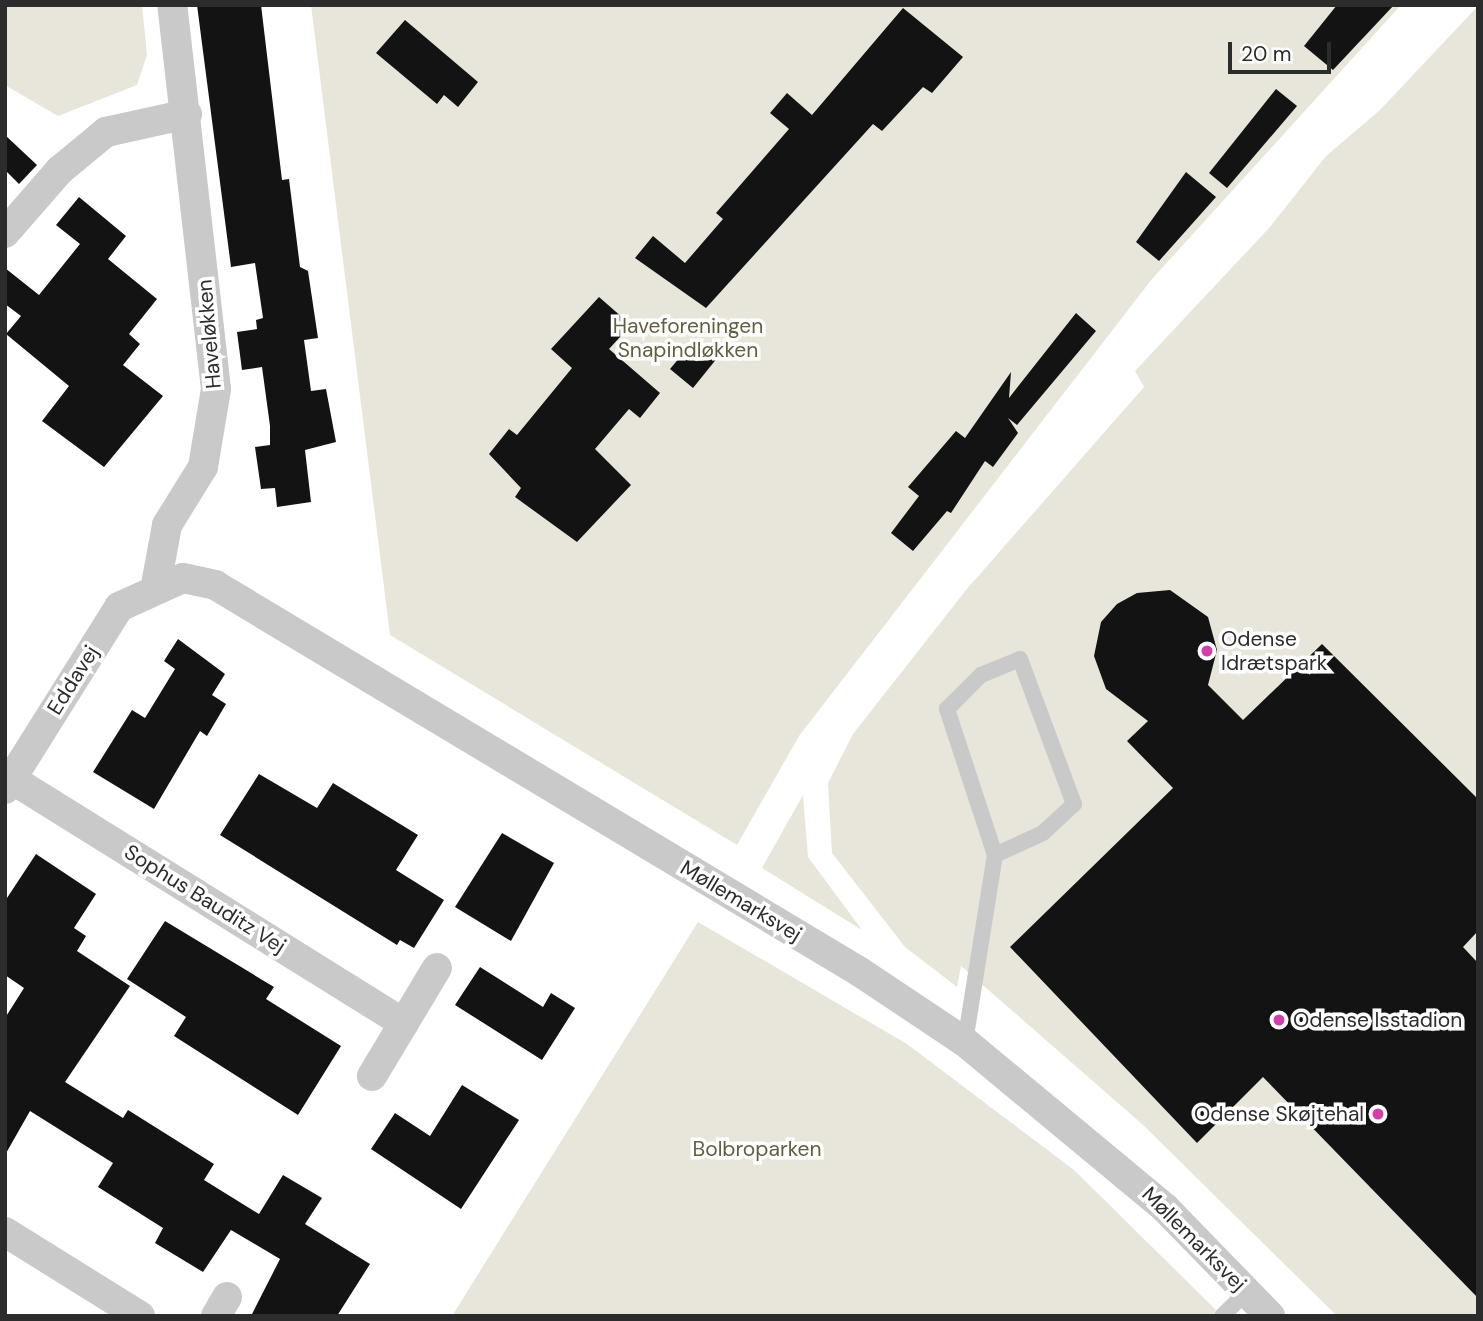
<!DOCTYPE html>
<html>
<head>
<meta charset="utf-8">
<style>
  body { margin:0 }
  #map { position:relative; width:1483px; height:1321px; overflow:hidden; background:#fff; font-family:"DM Sans",sans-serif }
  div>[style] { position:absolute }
  .green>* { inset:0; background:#e8e5da }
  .building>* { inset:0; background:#131313 }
  .lane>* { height:16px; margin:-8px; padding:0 8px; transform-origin:8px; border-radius:8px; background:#c9c9c9 }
  .street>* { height:30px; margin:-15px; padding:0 15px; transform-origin:15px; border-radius:15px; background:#c9c9c9 }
  .dots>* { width:19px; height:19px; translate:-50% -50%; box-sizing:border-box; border:4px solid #fff; border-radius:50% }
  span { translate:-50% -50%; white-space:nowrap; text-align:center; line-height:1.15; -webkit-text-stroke:7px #fff; paint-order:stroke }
  .park-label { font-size:21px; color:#625e3e }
  .street-label { font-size:21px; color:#2c2c2c }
  .poi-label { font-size:21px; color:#2c2c2c }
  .left { translate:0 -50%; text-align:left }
  .right { translate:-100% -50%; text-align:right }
  .frame { position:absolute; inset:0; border:7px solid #2c2c2c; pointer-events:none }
  .scale { position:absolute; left:1228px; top:42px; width:103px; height:32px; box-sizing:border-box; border:4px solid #2c2c2c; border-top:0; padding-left:9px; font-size:21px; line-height:24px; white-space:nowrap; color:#2c2c2c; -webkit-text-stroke:5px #fff; paint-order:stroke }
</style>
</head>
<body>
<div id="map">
  <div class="green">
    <i style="clip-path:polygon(5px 5px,142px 5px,147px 55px,137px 85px,58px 116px,5px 85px)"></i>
    <i style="clip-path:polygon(311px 5px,1401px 5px,1152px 279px,799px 736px,737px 845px,390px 635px)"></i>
    <i style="clip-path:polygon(1478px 6px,1478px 1316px,1337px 1316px,1142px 1124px,961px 966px,957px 987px,905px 947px,832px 853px,828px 783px,853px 734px,966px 590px,1144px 387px,1135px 371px,1270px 227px,1326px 156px,1380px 110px)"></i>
    <i style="clip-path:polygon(803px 795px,808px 857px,862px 930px,762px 868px)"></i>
    <i style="clip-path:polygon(698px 922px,907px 1044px,1074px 1170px,1216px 1310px,1212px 1316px,452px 1316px)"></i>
  </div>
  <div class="building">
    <i style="clip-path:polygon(197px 5px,261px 5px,282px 180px,289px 179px,300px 267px,308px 271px,318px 338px,304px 340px,311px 391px,326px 389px,336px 442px,305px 450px,311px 502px,277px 507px,275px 488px,261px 489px,255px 447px,270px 445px,270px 426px,262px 367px,242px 370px,237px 332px,257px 329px,256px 320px,263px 318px,255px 263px,231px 267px)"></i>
    <i style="clip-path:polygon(1337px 5px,1394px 5px,1333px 70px,1304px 46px)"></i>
    <i style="clip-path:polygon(903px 8px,963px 57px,932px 93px,923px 87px,882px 131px,873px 124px,706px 308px,635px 258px,653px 236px,685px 263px,723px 219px,716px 213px,789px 129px,770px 113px,787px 93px,812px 115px)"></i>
    <i style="clip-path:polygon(405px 20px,478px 82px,458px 107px,444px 95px,437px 104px,376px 53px)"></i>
    <i style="clip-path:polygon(1276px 89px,1297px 106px,1227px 188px,1209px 173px)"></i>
    <i style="clip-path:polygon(5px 135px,37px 165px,19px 184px,5px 170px)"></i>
    <i style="clip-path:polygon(1186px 172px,1216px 197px,1159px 261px,1136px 242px)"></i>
    <i style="clip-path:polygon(79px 197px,126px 236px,108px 259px,157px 299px,129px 334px,140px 344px,123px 365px,163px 396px,104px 467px,42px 421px,69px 386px,6px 334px,21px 316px,5px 304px,5px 268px,39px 295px,80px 244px,56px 225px)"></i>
    <i style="clip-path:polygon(599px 297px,631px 325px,609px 349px,660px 393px,640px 418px,629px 409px,595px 449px,631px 485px,577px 542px,515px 497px,521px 488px,489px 454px,509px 429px,517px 435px,572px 368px,551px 349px)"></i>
    <i style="clip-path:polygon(1076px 313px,1096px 331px,1017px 425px,1008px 418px,1018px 433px,993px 467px,985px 461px,951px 513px,947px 511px,913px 551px,891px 533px,919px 496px,908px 487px,956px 431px,965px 438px,1011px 372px,1009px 398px)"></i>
    <i style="clip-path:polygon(696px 338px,718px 357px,693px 388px,670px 369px)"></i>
    <i style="clip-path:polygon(1170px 590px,1208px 617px,1217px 650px,1208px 685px,1243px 720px,1322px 644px,1478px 799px,1478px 931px,1463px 947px,1478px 963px,1478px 1298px,1263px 1077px,1197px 1143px,1010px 947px,1173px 788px,1127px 741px,1148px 721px,1106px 689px,1094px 656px,1101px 622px,1117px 604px,1137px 593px)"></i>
    <i style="clip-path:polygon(178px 639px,225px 674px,212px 695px,226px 704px,207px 736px,200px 731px,154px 809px,93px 772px,132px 710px,145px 718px,175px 669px,164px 661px)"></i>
    <i style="clip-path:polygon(259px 774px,317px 808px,333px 783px,418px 835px,396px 870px,444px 900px,414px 948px,400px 940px,397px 945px,220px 835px)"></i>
    <i style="clip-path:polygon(502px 833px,554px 863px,511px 941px,455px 907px)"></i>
    <i style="clip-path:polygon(36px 854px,96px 894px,74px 928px,86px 936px,77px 951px,130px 986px,65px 1082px,123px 1118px,128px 1110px,214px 1164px,204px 1180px,259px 1214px,283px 1175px,322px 1198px,305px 1224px,370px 1264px,337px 1316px,251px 1316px,280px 1259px,231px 1230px,203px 1272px,155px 1243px,163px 1228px,98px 1187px,113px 1163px,30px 1111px,5px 1155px,5px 1018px,24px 988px,5px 975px,5px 901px)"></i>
    <i style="clip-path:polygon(165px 921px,274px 987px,266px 999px,341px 1046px,298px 1115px,174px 1036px,186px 1017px,127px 979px)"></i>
    <i style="clip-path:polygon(480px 967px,543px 1007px,551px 993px,575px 1008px,542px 1060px,455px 1005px)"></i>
    <i style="clip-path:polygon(462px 1085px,519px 1120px,461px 1209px,371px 1149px,395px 1113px,430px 1136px)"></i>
  </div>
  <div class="lane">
    <i style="left:965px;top:1042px;width:189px;rotate:-80.9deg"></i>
    <i style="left:995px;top:855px;width:154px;rotate:-108.2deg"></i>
    <i style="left:947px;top:709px;width:48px;rotate:-45deg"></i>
    <i style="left:981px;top:675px;width:42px;rotate:-22.3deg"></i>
    <i style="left:1020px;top:659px;width:155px;rotate:69.6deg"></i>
    <i style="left:1074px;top:804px;width:42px;rotate:136.9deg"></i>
    <i style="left:1043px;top:833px;width:53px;rotate:155.4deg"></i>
    <i style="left:1222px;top:1316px;width:35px;rotate:-44deg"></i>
  </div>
  <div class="street">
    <i style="left:5px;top:233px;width:84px;rotate:-48.9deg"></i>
    <i style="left:60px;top:170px;width:60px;rotate:-39.6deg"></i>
    <i style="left:106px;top:132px;width:83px;rotate:-12.5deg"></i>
    <i style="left:156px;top:585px;width:61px;rotate:-79.6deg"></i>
    <i style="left:167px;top:525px;width:68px;rotate:-58.2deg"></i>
    <i style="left:203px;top:467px;width:79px;rotate:-80.5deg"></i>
    <i style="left:216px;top:389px;width:387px;rotate:-96.5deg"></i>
    <i style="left:5px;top:775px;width:470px;rotate:31.9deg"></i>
    <i style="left:5px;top:789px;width:215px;rotate:-57.9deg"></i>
    <i style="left:119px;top:607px;width:70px;rotate:-24.4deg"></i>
    <i style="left:183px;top:578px;width:33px;rotate:12deg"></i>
    <i style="left:215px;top:585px;width:752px;rotate:30.96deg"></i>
    <i style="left:860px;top:972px;width:126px;rotate:33.7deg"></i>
    <i style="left:965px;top:1042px;width:260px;rotate:39.7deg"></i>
    <i style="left:1165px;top:1208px;width:151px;rotate:45.8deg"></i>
    <i style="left:372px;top:1076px;width:126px;rotate:-59deg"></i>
    <i style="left:5px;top:1232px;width:159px;rotate:31.9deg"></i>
    <i style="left:216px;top:1316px;width:22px;rotate:-60deg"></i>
  </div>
  <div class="dots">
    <i style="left:1207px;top:651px;background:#d23eaa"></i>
    <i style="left:1279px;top:1020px;background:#d23eaa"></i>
    <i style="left:1378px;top:1114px;background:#d23eaa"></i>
  </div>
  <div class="park-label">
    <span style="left:688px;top:338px">Haveforeningen<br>Snapindløkken</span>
    <span style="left:757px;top:1149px">Bolbroparken</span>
  </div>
  <div class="street-label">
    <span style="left:209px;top:334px;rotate:-95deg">Haveløkken</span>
    <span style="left:73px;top:680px;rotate:-58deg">Eddavej</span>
    <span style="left:205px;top:899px;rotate:32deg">Sophus Bauditz Vej</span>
    <span style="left:741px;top:901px;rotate:31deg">Møllemarksvej</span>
    <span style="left:1194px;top:1239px;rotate:45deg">Møllemarksvej</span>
  </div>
  <div class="poi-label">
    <span class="left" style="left:1221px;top:651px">Odense<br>Idrætspark</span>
    <span class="left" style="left:1293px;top:1020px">Odense Isstadion</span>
    <span class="right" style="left:1364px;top:1114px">Odense Skøjtehal</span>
  </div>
  <div class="frame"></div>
  <div class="scale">20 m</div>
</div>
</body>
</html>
